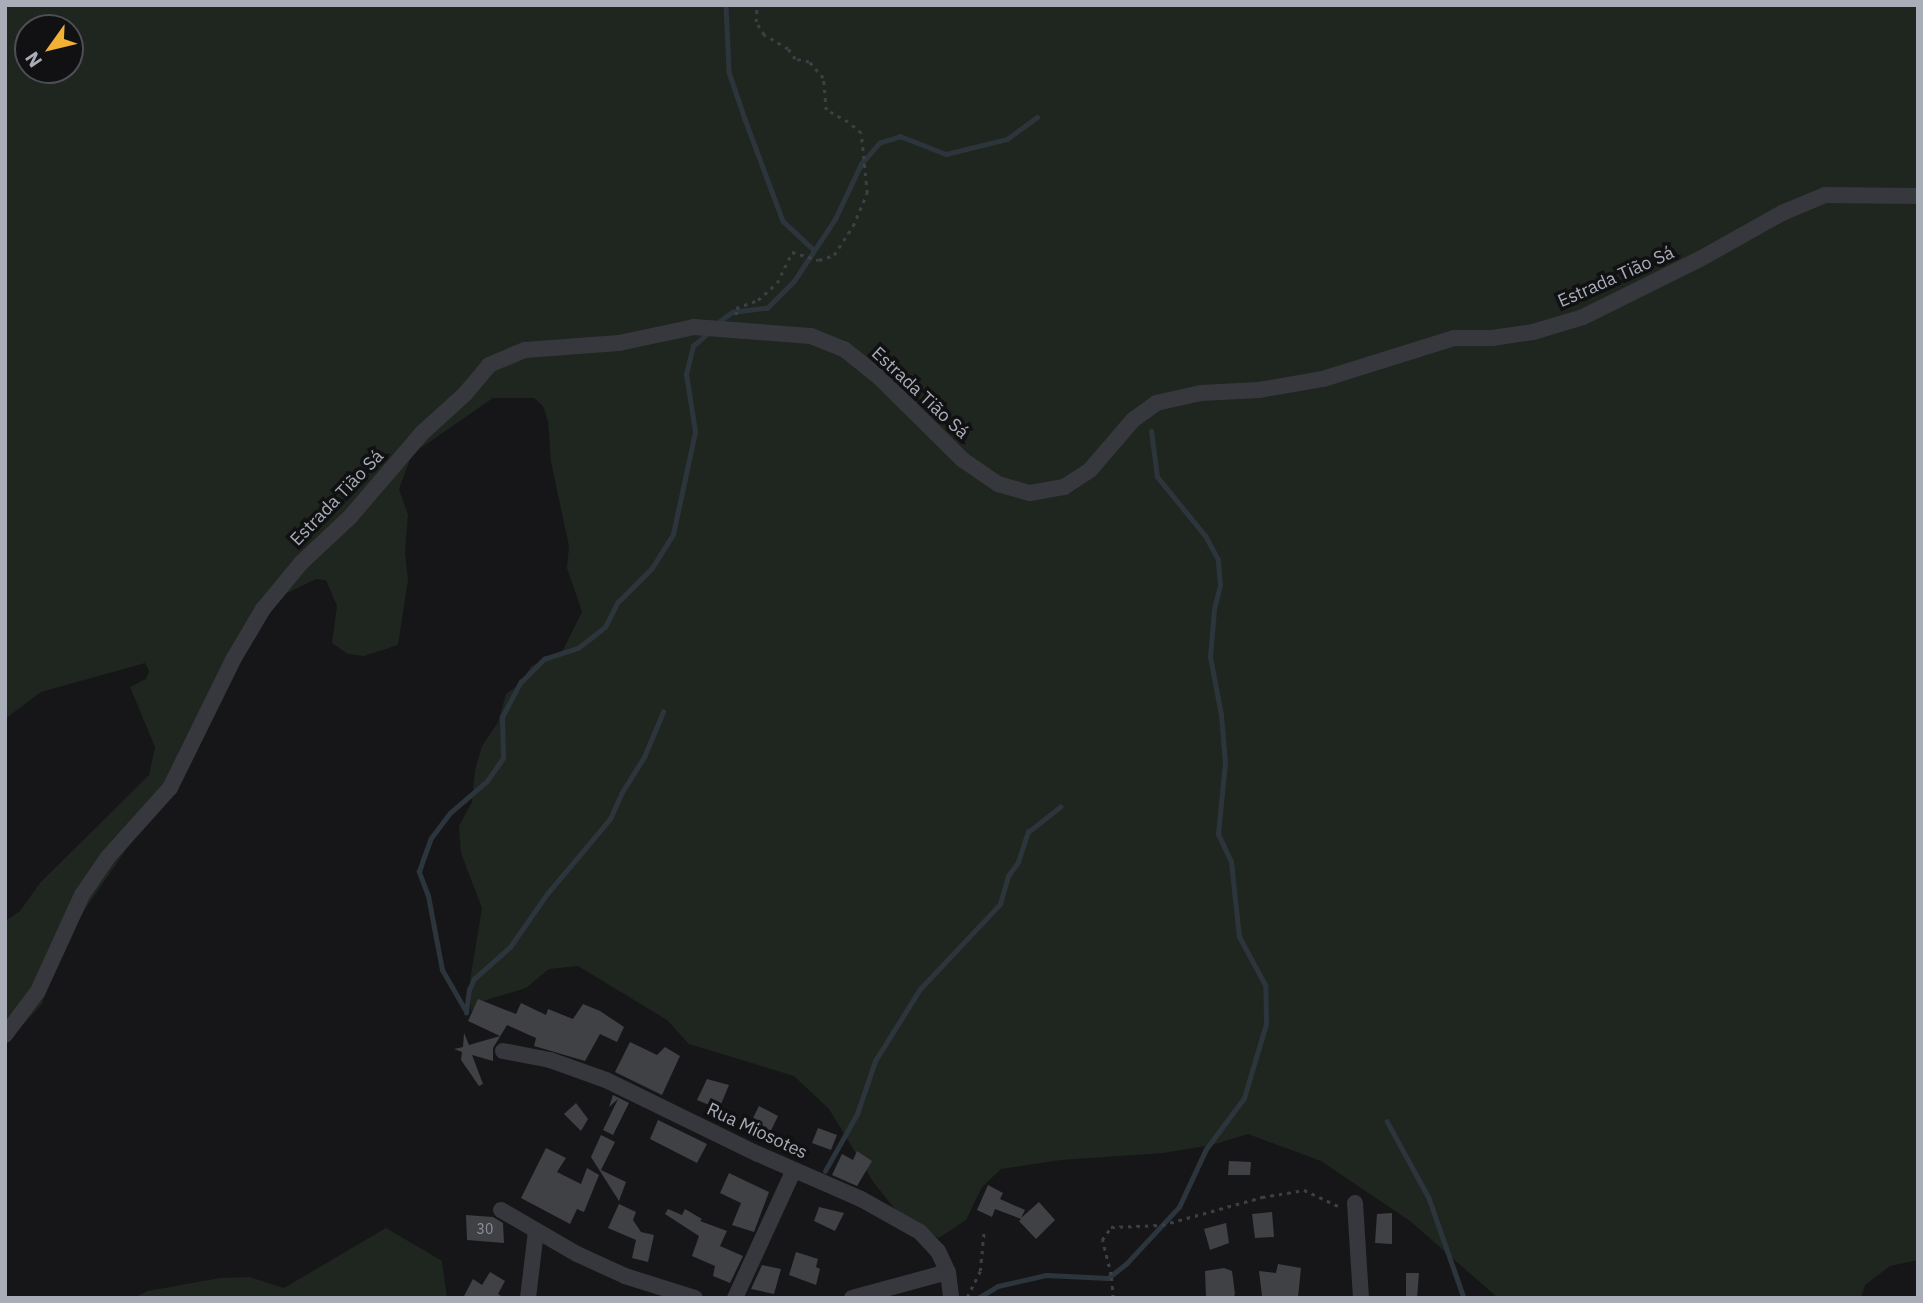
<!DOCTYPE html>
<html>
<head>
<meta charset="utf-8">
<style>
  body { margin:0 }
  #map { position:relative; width:1923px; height:1303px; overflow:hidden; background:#161618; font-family:"IBM Plex Sans",sans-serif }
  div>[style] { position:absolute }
  .green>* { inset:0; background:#1e261f }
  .stream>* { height:4.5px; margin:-2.25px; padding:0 2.25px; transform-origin:2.25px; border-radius:2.25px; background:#2c353c }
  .building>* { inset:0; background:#404145 }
  .path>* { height:2.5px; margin-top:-1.25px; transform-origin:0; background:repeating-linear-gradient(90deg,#3d3f44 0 3.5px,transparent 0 8.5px) }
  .minor>* { height:16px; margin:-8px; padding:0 8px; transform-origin:8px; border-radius:8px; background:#37383d }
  span { translate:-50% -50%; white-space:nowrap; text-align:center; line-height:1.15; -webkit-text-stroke:7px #111113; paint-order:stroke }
  .number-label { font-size:14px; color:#8e929b }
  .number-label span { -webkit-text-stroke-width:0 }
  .street-label { font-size:18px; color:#a8adb8 }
  .frame { position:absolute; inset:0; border:7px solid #a8adb8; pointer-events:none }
  .north { position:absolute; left:14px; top:14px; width:70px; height:70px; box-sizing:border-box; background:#111113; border:2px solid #4d4f55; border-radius:50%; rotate:236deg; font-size:19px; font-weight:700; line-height:28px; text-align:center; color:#a8adb8 }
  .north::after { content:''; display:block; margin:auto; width:24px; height:32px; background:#f2b134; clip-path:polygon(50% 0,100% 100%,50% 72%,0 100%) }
</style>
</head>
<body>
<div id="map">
  <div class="green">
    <i style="clip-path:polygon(evenodd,5px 5px,1918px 5px,1918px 1260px,1890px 1266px,1865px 1285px,1861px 1298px,1498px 1298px,1410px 1221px,1321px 1161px,1248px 1134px,1212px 1145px,1163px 1153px,1061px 1160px,1001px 1169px,982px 1187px,966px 1220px,939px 1238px,904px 1220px,874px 1183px,829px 1109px,794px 1076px,689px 1044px,667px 1020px,578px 966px,549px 969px,526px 988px,483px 1001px,471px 1011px,470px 980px,482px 908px,461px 853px,459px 826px,472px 802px,475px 770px,482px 746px,498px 722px,506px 694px,521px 683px,531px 666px,562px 652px,582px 612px,567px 568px,569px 546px,551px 462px,548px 421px,543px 406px,534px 398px,493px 398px,412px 454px,399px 489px,408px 515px,405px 553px,408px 580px,398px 645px,364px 656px,348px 654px,332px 643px,337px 606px,326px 580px,316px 579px,273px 600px,183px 767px,63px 941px,42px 1004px,5px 1044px,5px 921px,20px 911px,40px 883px,149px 775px,155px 747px,130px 687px,146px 679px,149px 671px,145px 663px,41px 692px,5px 719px,5px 5px,28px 28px,70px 28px,70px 70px,28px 70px,28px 28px)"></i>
    <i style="clip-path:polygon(386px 1228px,442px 1261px,447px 1298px,133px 1298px,148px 1291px,220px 1278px,249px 1277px,284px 1288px)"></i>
  </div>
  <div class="stream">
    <i style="left:726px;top:5px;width:67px;rotate:87.4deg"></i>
    <i style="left:729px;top:72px;width:50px;rotate:71.2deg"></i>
    <i style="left:745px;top:119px;width:109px;rotate:69.6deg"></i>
    <i style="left:783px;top:221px;width:41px;rotate:43deg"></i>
    <i style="left:717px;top:323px;width:19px;rotate:-36deg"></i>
    <i style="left:732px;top:312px;width:35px;rotate:-7deg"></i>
    <i style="left:767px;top:308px;width:38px;rotate:-45deg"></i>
    <i style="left:794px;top:281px;width:74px;rotate:-56.5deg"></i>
    <i style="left:835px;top:219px;width:61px;rotate:-64.7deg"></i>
    <i style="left:861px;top:164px;width:28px;rotate:-49deg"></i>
    <i style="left:879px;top:143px;width:22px;rotate:-18deg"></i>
    <i style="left:900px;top:136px;width:49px;rotate:21.4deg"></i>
    <i style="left:946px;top:154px;width:63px;rotate:-13.8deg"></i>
    <i style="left:1007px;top:139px;width:37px;rotate:-36deg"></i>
    <i style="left:465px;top:1010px;width:46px;rotate:-119.9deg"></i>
    <i style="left:442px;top:970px;width:75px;rotate:-100.7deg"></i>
    <i style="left:428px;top:896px;width:26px;rotate:-111deg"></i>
    <i style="left:419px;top:872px;width:16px;rotate:-72deg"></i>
    <i style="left:424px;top:857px;width:20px;rotate:-70deg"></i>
    <i style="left:431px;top:838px;width:31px;rotate:-53deg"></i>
    <i style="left:450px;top:813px;width:49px;rotate:-40.9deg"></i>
    <i style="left:487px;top:781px;width:28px;rotate:-55deg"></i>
    <i style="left:503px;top:758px;width:41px;rotate:-91.4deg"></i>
    <i style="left:502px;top:717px;width:40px;rotate:-62deg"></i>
    <i style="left:521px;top:682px;width:33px;rotate:-45deg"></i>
    <i style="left:544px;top:659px;width:36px;rotate:-18deg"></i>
    <i style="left:578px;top:648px;width:34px;rotate:-38deg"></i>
    <i style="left:605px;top:627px;width:28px;rotate:-63deg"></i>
    <i style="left:618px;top:602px;width:48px;rotate:-45deg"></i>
    <i style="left:652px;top:568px;width:40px;rotate:-58deg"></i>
    <i style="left:673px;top:534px;width:104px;rotate:-77.8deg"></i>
    <i style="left:695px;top:432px;width:59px;rotate:-98.8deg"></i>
    <i style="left:686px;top:374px;width:29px;rotate:-76deg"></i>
    <i style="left:693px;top:346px;width:21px;rotate:-41deg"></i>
    <i style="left:466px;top:1013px;width:23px;rotate:-83deg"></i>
    <i style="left:469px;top:990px;width:12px;rotate:-66deg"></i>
    <i style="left:474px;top:979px;width:48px;rotate:-41.6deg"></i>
    <i style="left:510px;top:947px;width:65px;rotate:-55.1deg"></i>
    <i style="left:547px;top:894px;width:98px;rotate:-50deg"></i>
    <i style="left:610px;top:819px;width:27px;rotate:-66deg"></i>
    <i style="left:621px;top:794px;width:44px;rotate:-58.1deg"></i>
    <i style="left:644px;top:757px;width:49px;rotate:-67.1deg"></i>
    <i style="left:1387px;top:1121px;width:88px;rotate:61.4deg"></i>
    <i style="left:1429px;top:1198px;width:106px;rotate:70.7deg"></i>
    <i style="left:825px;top:1171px;width:65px;rotate:-60.7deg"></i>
    <i style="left:857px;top:1114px;width:56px;rotate:-71.2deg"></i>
    <i style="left:875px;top:1061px;width:85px;rotate:-58deg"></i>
    <i style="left:920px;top:989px;width:117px;rotate:-46.7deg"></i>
    <i style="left:1000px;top:904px;width:29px;rotate:-74deg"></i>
    <i style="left:1008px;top:876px;width:17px;rotate:-54deg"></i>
    <i style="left:1018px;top:862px;width:32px;rotate:-72deg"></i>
    <i style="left:1028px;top:832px;width:41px;rotate:-38deg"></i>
    <i style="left:978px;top:1298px;width:23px;rotate:-31deg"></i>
    <i style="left:998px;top:1286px;width:49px;rotate:-12.9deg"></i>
    <i style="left:1046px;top:1275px;width:62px;rotate:2.8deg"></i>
    <i style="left:1108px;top:1278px;width:23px;rotate:-38deg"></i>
    <i style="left:1126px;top:1264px;width:78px;rotate:-47.1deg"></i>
    <i style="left:1179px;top:1207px;width:64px;rotate:-65deg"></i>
    <i style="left:1206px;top:1149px;width:64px;rotate:-53.3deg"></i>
    <i style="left:1244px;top:1098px;width:77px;rotate:-73.4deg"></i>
    <i style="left:1266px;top:1024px;width:39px;rotate:-91deg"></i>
    <i style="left:1265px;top:985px;width:55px;rotate:-118.4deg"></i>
    <i style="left:1239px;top:937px;width:75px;rotate:-96.1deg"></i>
    <i style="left:1231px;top:862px;width:31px;rotate:-115deg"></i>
    <i style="left:1218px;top:834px;width:71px;rotate:-84.4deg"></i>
    <i style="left:1225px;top:763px;width:48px;rotate:-94.8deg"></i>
    <i style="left:1221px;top:715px;width:59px;rotate:-100.7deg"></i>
    <i style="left:1210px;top:657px;width:48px;rotate:-85.2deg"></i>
    <i style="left:1214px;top:609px;width:25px;rotate:-76deg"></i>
    <i style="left:1220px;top:585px;width:25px;rotate:-95deg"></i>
    <i style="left:1218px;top:560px;width:27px;rotate:-118deg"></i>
    <i style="left:1205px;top:536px;width:76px;rotate:-129.1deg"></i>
    <i style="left:1157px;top:477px;width:46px;rotate:-97.4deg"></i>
  </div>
  <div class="building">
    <i style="clip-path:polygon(478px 999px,516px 1014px,521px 1003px,546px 1015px,548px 1009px,573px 1019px,583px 1004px,600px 1011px,624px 1027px,617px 1042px,600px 1034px,585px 1061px,534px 1046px,536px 1038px,507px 1025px,493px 1048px,493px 1061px,472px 1055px,483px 1084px,479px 1086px,461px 1060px,462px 1052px,454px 1049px,463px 1047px,464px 1033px,469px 1045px,500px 1036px,468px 1021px)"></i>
    <i style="clip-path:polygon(630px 1042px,657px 1055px,665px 1047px,680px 1056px,662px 1095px,615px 1072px)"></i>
    <i style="clip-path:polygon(707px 1079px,729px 1085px,719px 1109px,697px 1100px)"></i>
    <i style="clip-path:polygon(613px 1095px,629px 1103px,613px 1135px,603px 1130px,618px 1099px,609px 1107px)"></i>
    <i style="clip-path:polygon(576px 1103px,588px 1119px,581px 1131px,564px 1114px)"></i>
    <i style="clip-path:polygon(759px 1106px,778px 1116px,767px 1139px,747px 1130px)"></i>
    <i style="clip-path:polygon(658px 1120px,707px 1144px,697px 1163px,650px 1139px)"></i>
    <i style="clip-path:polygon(818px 1128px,837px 1135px,831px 1150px,812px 1143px)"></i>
    <i style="clip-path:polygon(601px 1135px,615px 1142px,601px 1170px,626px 1182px,619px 1201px,591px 1157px)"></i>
    <i style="clip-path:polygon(546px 1148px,566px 1158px,557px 1172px,581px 1184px,587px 1168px,599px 1175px,584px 1212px,577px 1209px,570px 1224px,521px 1198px)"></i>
    <i style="clip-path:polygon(857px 1151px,872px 1161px,857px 1186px,832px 1175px,842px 1154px,853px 1160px)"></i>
    <i style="clip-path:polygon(1229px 1161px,1251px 1162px,1250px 1175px,1228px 1175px)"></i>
    <i style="clip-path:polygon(729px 1173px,769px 1192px,754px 1232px,732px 1225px,741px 1203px,720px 1193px)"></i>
    <i style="clip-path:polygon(988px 1185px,1003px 1193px,1000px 1199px,1025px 1210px,1021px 1218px,1039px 1202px,1055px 1220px,1036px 1239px,1019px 1221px,1021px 1219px,995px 1209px,992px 1217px,977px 1210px)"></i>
    <i style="clip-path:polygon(619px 1204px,636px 1212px,633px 1220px,641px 1232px,654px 1235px,648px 1262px,632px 1258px,636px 1240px,608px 1228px)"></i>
    <i style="clip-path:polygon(819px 1207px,844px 1213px,835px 1231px,814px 1221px)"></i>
    <i style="clip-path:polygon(668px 1209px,682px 1215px,685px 1209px,702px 1219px,700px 1221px,727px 1231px,720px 1246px,743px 1256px,730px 1283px,713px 1276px,715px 1266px,692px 1256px,699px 1236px,665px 1214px)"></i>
    <i style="clip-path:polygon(1272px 1212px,1274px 1237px,1255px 1238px,1252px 1214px)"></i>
    <i style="clip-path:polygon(1392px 1213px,1392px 1244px,1375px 1243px,1377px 1214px)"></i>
    <i style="clip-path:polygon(466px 1215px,493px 1217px,503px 1223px,504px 1243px,467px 1240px)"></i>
    <i style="clip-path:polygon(1226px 1223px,1229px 1243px,1210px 1250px,1204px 1229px)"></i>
    <i style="clip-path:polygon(796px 1252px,818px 1259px,816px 1267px,820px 1269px,816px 1285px,789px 1275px)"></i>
    <i style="clip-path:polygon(1278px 1264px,1301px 1268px,1298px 1298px,1262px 1296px,1259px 1271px,1276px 1273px)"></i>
    <i style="clip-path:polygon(762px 1265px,781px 1269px,774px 1294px,751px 1289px)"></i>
    <i style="clip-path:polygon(1224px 1268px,1232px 1271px,1235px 1294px,1233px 1298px,1206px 1298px,1205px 1271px)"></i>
    <i style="clip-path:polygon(490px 1272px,505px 1281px,498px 1294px,504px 1298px,463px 1298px,473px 1279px,482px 1285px)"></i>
    <i style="clip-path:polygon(1406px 1273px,1419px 1273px,1417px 1298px,1406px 1298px)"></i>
  </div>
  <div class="path">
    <i style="left:736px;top:315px;width:7px;rotate:-90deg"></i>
    <i style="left:736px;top:308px;width:23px;rotate:-20deg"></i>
    <i style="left:758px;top:300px;width:25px;rotate:-42deg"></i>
    <i style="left:777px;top:283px;width:34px;rotate:-64deg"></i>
    <i style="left:792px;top:252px;width:28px;rotate:17deg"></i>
    <i style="left:819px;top:260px;width:16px;rotate:-18deg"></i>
    <i style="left:834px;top:255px;width:35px;rotate:-57deg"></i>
    <i style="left:853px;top:226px;width:36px;rotate:-67deg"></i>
    <i style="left:867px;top:193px;width:60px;rotate:-95.7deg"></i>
    <i style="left:861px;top:133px;width:17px;rotate:-140deg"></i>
    <i style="left:848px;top:122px;width:25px;rotate:-151deg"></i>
    <i style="left:826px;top:110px;width:32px;rotate:-95deg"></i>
    <i style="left:823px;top:78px;width:21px;rotate:-131deg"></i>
    <i style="left:809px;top:62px;width:14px;rotate:-168deg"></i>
    <i style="left:795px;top:59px;width:12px;rotate:-125deg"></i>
    <i style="left:788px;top:49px;width:28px;rotate:-150deg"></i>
    <i style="left:764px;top:35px;width:15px;rotate:-122deg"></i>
    <i style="left:756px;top:22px;width:17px;rotate:-87deg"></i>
    <i style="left:967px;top:1297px;width:29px;rotate:-63deg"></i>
    <i style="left:980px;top:1271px;width:40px;rotate:-84.3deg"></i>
    <i style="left:1113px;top:1298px;width:23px;rotate:-95deg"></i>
    <i style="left:1111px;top:1275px;width:36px;rotate:-104deg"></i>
    <i style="left:1102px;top:1240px;width:16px;rotate:-55deg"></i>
    <i style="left:1111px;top:1227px;width:51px;rotate:-2.2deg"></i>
    <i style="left:1162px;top:1225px;width:104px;rotate:-15.6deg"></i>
    <i style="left:1262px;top:1197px;width:43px;rotate:-9.5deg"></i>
    <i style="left:1304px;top:1190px;width:38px;rotate:25deg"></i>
  </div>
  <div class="minor">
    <i style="left:5px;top:1035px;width:55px;rotate:-53.1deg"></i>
    <i style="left:38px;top:991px;width:106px;rotate:-65.4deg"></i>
    <i style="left:82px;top:895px;width:46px;rotate:-55.6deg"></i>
    <i style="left:108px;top:857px;width:93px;rotate:-48.1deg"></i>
    <i style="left:170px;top:788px;width:145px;rotate:-63.8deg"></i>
    <i style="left:234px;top:658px;width:57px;rotate:-59.4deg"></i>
    <i style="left:263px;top:609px;width:60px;rotate:-50.4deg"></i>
    <i style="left:301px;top:563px;width:67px;rotate:-43.2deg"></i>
    <i style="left:350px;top:517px;width:111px;rotate:-49.4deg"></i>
    <i style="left:422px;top:433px;width:58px;rotate:-42.2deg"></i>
    <i style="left:465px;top:394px;width:38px;rotate:-50deg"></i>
    <i style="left:489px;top:365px;width:39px;rotate:-23deg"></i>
    <i style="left:525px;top:350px;width:94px;rotate:-4.3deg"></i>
    <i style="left:619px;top:343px;width:77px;rotate:-12deg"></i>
    <i style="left:694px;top:327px;width:117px;rotate:4.4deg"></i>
    <i style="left:811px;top:336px;width:35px;rotate:22deg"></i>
    <i style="left:844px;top:349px;width:45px;rotate:38.7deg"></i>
    <i style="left:879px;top:377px;width:118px;rotate:44.7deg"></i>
    <i style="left:963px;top:460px;width:42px;rotate:34.4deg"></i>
    <i style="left:998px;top:484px;width:33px;rotate:16deg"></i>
    <i style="left:1030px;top:493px;width:35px;rotate:-10deg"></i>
    <i style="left:1064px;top:487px;width:31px;rotate:-33deg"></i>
    <i style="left:1090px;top:470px;width:66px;rotate:-49.3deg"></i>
    <i style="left:1133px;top:420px;width:29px;rotate:-36deg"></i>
    <i style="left:1156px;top:403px;width:46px;rotate:-12.5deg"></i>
    <i style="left:1201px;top:393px;width:58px;rotate:-3deg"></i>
    <i style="left:1259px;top:390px;width:65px;rotate:-9.8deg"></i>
    <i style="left:1323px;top:379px;width:137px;rotate:-17.4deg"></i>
    <i style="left:1454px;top:338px;width:38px"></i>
    <i style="left:1492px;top:338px;width:41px;rotate:-8.3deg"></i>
    <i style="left:1533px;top:332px;width:52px;rotate:-16.7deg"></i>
    <i style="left:1583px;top:317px;width:131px;rotate:-26.4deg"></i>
    <i style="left:1700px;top:259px;width:94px;rotate:-29.3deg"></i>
    <i style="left:1782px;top:213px;width:47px;rotate:-22.7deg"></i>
    <i style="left:1825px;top:195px;width:93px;rotate:0.6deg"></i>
    <i style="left:503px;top:1051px;width:48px;rotate:10.8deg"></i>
    <i style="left:550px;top:1060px;width:59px;rotate:19.7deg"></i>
    <i style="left:606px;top:1080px;width:169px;rotate:26deg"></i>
    <i style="left:758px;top:1154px;width:112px;rotate:23.6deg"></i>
    <i style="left:861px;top:1199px;width:68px;rotate:29.2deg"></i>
    <i style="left:920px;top:1232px;width:26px;rotate:47deg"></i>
    <i style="left:938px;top:1251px;width:23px;rotate:65deg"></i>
    <i style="left:948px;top:1272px;width:26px;rotate:83deg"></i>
    <i style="left:1355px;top:1203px;width:95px;rotate:86.4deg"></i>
    <i style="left:501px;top:1210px;width:88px;rotate:30.1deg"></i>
    <i style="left:577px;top:1254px;width:53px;rotate:24.6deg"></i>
    <i style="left:625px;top:1276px;width:73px;rotate:17.4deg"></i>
    <i style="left:528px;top:1298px;width:67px;rotate:-83.2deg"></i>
    <i style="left:735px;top:1298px;width:141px;rotate:-65.3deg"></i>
    <i style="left:852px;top:1298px;width:99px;rotate:-15.2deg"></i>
  </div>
  <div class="number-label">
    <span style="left:485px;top:1229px">30</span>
  </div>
  <div class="street-label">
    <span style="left:1616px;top:277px;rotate:-24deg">Estrada Tião Sá</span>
    <span style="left:920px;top:393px;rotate:43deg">Estrada Tião Sá</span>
    <span style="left:337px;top:498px;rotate:-46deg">Estrada Tião Sá</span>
    <span style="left:757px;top:1131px;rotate:25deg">Rua Miosotes</span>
  </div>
  <div class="frame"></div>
  <div class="north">N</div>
</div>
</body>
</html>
